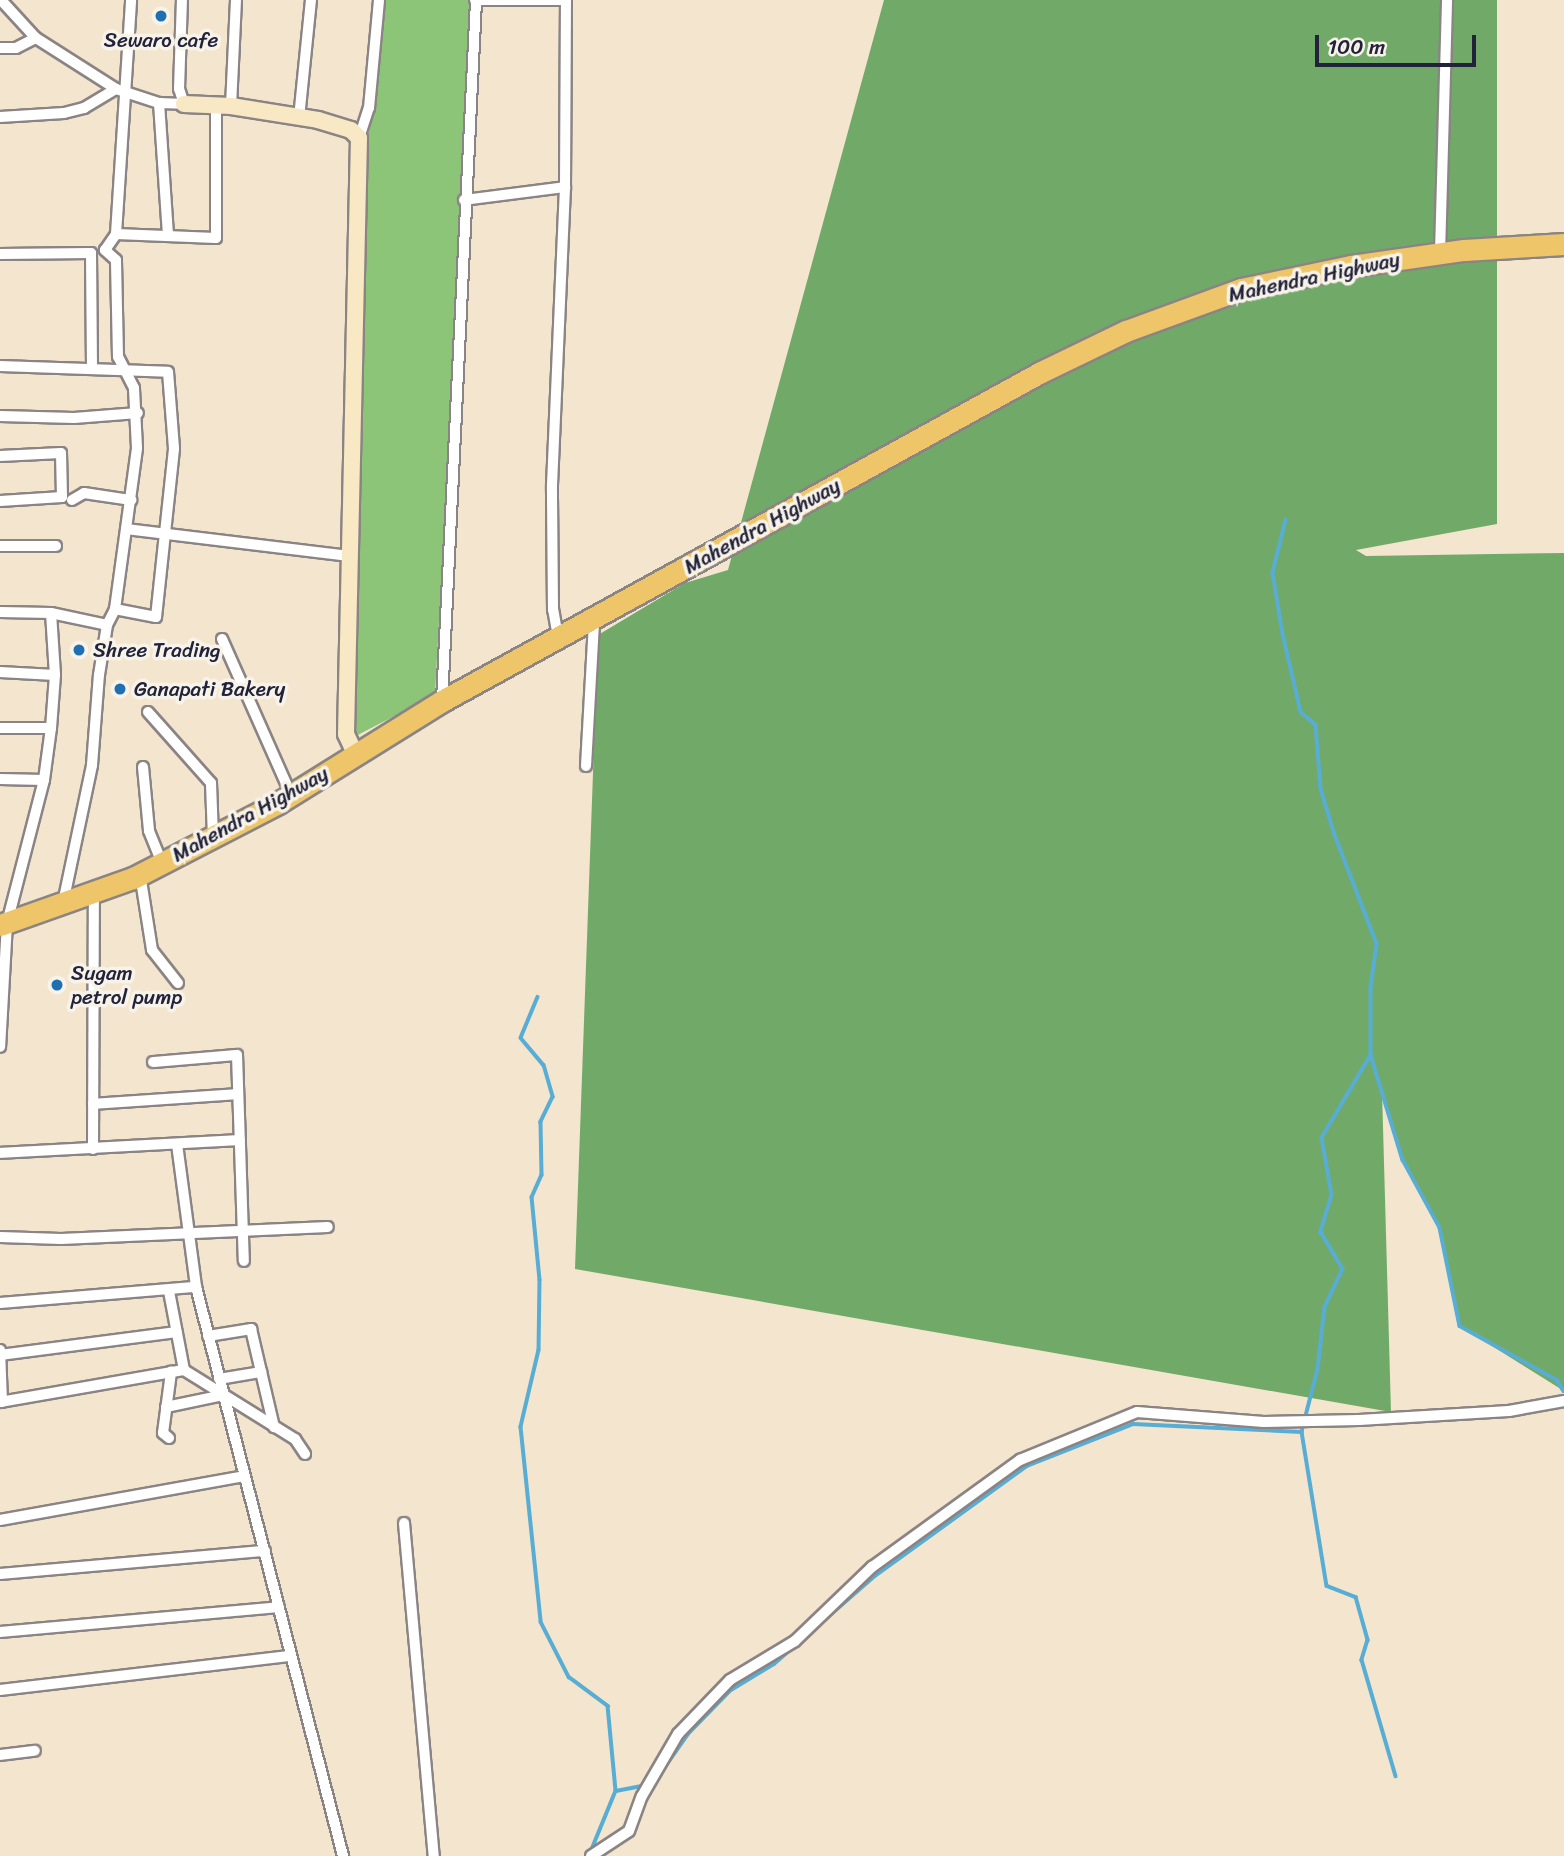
<!DOCTYPE html>
<html>
<head>
<meta charset="utf-8">
<style>
  body { margin:0 }
  #map { position:relative; width:1564px; height:1856px; overflow:hidden; background:#f4e5ce; font-family:Sriracha,sans-serif }
  div>[style] { position:absolute }
  .green>* { inset:0; background:#8cc478 }
  .forest>* { inset:0; background:#71aa68 }
  .stream>* { height:3.5px; margin:-1.75px; padding:0 1.75px; transform-origin:1.75px; border-radius:1.75px; background:#58add4 }
  .roads { filter:drop-shadow(2px 0 #8b8484) drop-shadow(-2px 0 #8b8484) drop-shadow(0 2px #8b8484) drop-shadow(0 -2px #8b8484) }
  .street>* { height:10px; margin:-5px; padding:0 5px; transform-origin:5px; border-radius:5px; background:#fff }
  .secondary>* { height:16px; margin:-8px; padding:0 8px; transform-origin:8px; border-radius:8px; background:#f8e8c3 }
  .highway>* { height:21px; margin:-10.5px; padding:0 10.5px; transform-origin:10.5px; border-radius:10.5px; background:#eec569 }
  .dots>* { width:19px; height:19px; translate:-50% -50%; box-sizing:border-box; border:4px solid #f7f3e8; border-radius:50% }
  span { translate:-50% -50%; white-space:nowrap; text-align:center; line-height:1.15; -webkit-text-stroke:7px #f7f3e8; paint-order:stroke }
  .poi-label { font-size:21px; color:#22223b }
  .left { translate:0 -50%; text-align:left }
  .street-label { font-size:21px; color:#22223b }
  .scale { position:absolute; left:1315px; top:35px; width:161px; height:32px; box-sizing:border-box; border:4px solid #22223b; border-top:0; padding-left:9px; font-size:21px; line-height:24px; white-space:nowrap; color:#22223b; -webkit-text-stroke:5px #f7f3e8; paint-order:stroke }
</style>
</head>
<body>
<div id="map">
  <div class="green">
    <i style="clip-path:polygon(375px 0,473px 0,435px 695px,348px 740px,365px 170px,374px 86px)"></i>
  </div>
  <div class="forest">
    <i style="clip-path:polygon(884px 0,1497px 0,1497px 524px,1356px 550px,1366px 556px,1564px 553px,1564px 1391px,1460px 1326px,1440px 1228px,1403px 1160px,1382px 1091px,1391px 1412px,575px 1269px,598px 635px,685px 583px,728px 570px)"></i>
  </div>
  <div class="stream">
    <i style="left:1286px;top:520px;width:55px;rotate:103.8deg"></i>
    <i style="left:1273px;top:573px;width:62px;rotate:80.7deg"></i>
    <i style="left:1283px;top:634px;width:80px;rotate:77deg"></i>
    <i style="left:1301px;top:712px;width:20px;rotate:41deg"></i>
    <i style="left:1316px;top:725px;width:64px;rotate:85.5deg"></i>
    <i style="left:1321px;top:789px;width:48px;rotate:73.1deg"></i>
    <i style="left:1335px;top:835px;width:117px;rotate:68.9deg"></i>
    <i style="left:1377px;top:944px;width:43px;rotate:97.9deg"></i>
    <i style="left:1371px;top:987px;width:68px;rotate:90deg"></i>
    <i style="left:1371px;top:1055px;width:96px;rotate:120.6deg"></i>
    <i style="left:1322px;top:1138px;width:58px;rotate:80deg"></i>
    <i style="left:1332px;top:1195px;width:39px;rotate:107deg"></i>
    <i style="left:1321px;top:1232px;width:43px;rotate:59.3deg"></i>
    <i style="left:1343px;top:1269px;width:42px;rotate:115.3deg"></i>
    <i style="left:1325px;top:1307px;width:62px;rotate:96.4deg"></i>
    <i style="left:1318px;top:1369px;width:65px;rotate:104.3deg"></i>
    <i style="left:1302px;top:1432px;width:156px;rotate:80.8deg"></i>
    <i style="left:1327px;top:1586px;width:31px;rotate:21deg"></i>
    <i style="left:1356px;top:1597px;width:45px;rotate:74.4deg"></i>
    <i style="left:1368px;top:1640px;width:21px;rotate:107deg"></i>
    <i style="left:1362px;top:1660px;width:121px;rotate:73.7deg"></i>
    <i style="left:538px;top:997px;width:44px;rotate:112.5deg"></i>
    <i style="left:521px;top:1038px;width:35px;rotate:50deg"></i>
    <i style="left:544px;top:1065px;width:33px;rotate:74deg"></i>
    <i style="left:553px;top:1097px;width:28px;rotate:116deg"></i>
    <i style="left:541px;top:1122px;width:53px;rotate:88.9deg"></i>
    <i style="left:542px;top:1175px;width:24px;rotate:114deg"></i>
    <i style="left:532px;top:1197px;width:83px;rotate:84.5deg"></i>
    <i style="left:540px;top:1280px;width:70px;rotate:90.8deg"></i>
    <i style="left:539px;top:1350px;width:79px;rotate:103.2deg"></i>
    <i style="left:521px;top:1427px;width:196px;rotate:84.1deg"></i>
    <i style="left:541px;top:1622px;width:62px;rotate:63deg"></i>
    <i style="left:569px;top:1677px;width:49px;rotate:36.6deg"></i>
    <i style="left:608px;top:1706px;width:85px;rotate:84.6deg"></i>
    <i style="left:616px;top:1791px;width:66px;rotate:112.3deg"></i>
    <i style="left:1371px;top:1055px;width:110px;rotate:73.1deg"></i>
    <i style="left:1403px;top:1160px;width:77px;rotate:61.4deg"></i>
    <i style="left:1440px;top:1228px;width:100px;rotate:78.5deg"></i>
    <i style="left:1460px;top:1326px;width:111px;rotate:29.1deg"></i>
    <i style="left:1557px;top:1380px;width:13px;rotate:58deg"></i>
    <i style="left:653px;top:1784px;width:61px;rotate:-55deg"></i>
    <i style="left:688px;top:1734px;width:62px;rotate:-45.7deg"></i>
    <i style="left:731px;top:1690px;width:50px;rotate:-31.2deg"></i>
    <i style="left:774px;top:1664px;width:134px;rotate:-41.1deg"></i>
    <i style="left:875px;top:1576px;width:188px;rotate:-35.9deg"></i>
    <i style="left:1027px;top:1466px;width:114px;rotate:-21.6deg"></i>
    <i style="left:1133px;top:1424px;width:169px;rotate:2.7deg"></i>
    <i style="left:616px;top:1791px;width:31px;rotate:-11deg"></i>
  </div>
  <div class="roads">
    <div class="street">
      <i style="left:1px;top:0;width:52px;rotate:47.4deg"></i>
      <i style="left:36px;top:38px;width:95px;rotate:32.5deg"></i>
      <i style="left:116px;top:89px;width:45px;rotate:18deg"></i>
      <i style="left:159px;top:103px;width:25px;rotate:2deg"></i>
      <i style="left:184px;top:104px;width:16px;rotate:-108deg"></i>
      <i style="left:179px;top:89px;width:89px;rotate:-88.1deg"></i>
      <i style="left:475px;top:0;width:91px"></i>
      <i style="left:0;top:48px;width:16px"></i>
      <i style="left:16px;top:48px;width:22px;rotate:-27deg"></i>
      <i style="left:159px;top:103px;width:133px;rotate:86.1deg"></i>
      <i style="left:231px;top:106px;width:106px;rotate:-87.3deg"></i>
      <i style="left:0;top:117px;width:64px;rotate:-3.6deg"></i>
      <i style="left:64px;top:113px;width:21px;rotate:-14deg"></i>
      <i style="left:84px;top:108px;width:37px;rotate:-31deg"></i>
      <i style="left:299px;top:118px;width:119px;rotate:-84.2deg"></i>
      <i style="left:359px;top:138px;width:32px;rotate:-72deg"></i>
      <i style="left:369px;top:108px;width:108px;rotate:-84.7deg"></i>
      <i style="left:464px;top:200px;width:102px;rotate:-7.3deg"></i>
      <i style="left:116px;top:234px;width:100px;rotate:2.3deg"></i>
      <i style="left:216px;top:238px;width:130px;rotate:-90deg"></i>
      <i style="left:1440px;top:253px;width:253px;rotate:-88.4deg"></i>
      <i style="left:0;top:254px;width:91px;rotate:-0.6deg"></i>
      <i style="left:91px;top:253px;width:116px;rotate:89.5deg"></i>
      <i style="left:0;top:366px;width:168px;rotate:2deg"></i>
      <i style="left:168px;top:372px;width:77px;rotate:85.5deg"></i>
      <i style="left:174px;top:449px;width:169px;rotate:96.1deg"></i>
      <i style="left:156px;top:617px;width:42px;rotate:-169deg"></i>
      <i style="left:0;top:416px;width:74px;rotate:1.5deg"></i>
      <i style="left:74px;top:418px;width:64px;rotate:-4.5deg"></i>
      <i style="left:0;top:456px;width:61px;rotate:-2.8deg"></i>
      <i style="left:61px;top:453px;width:44px;rotate:88.7deg"></i>
      <i style="left:62px;top:497px;width:62px;rotate:176.3deg"></i>
      <i style="left:72px;top:500px;width:14px;rotate:-30deg"></i>
      <i style="left:84px;top:493px;width:48px;rotate:8.5deg"></i>
      <i style="left:126px;top:529px;width:225px;rotate:6.9deg"></i>
      <i style="left:0;top:546px;width:56px"></i>
      <i style="left:0;top:612px;width:51px;rotate:1.1deg"></i>
      <i style="left:51px;top:613px;width:57px;rotate:12.1deg"></i>
      <i style="left:51px;top:613px;width:62px;rotate:86.3deg"></i>
      <i style="left:55px;top:675px;width:53px;rotate:94.3deg"></i>
      <i style="left:558px;top:637px;width:27px;rotate:-100deg"></i>
      <i style="left:553px;top:610px;width:125px;rotate:-90.5deg"></i>
      <i style="left:552px;top:485px;width:298px;rotate:-87.5deg"></i>
      <i style="left:565px;top:187px;width:187px;rotate:-89.7deg"></i>
      <i style="left:222px;top:639px;width:171px;rotate:66.1deg"></i>
      <i style="left:0;top:672px;width:55px;rotate:3.1deg"></i>
      <i style="left:442px;top:701px;width:702px;rotate:-87.22deg"></i>
      <i style="left:148px;top:712px;width:95px;rotate:48.4deg"></i>
      <i style="left:211px;top:783px;width:54px;rotate:87.9deg"></i>
      <i style="left:0;top:728px;width:51px"></i>
      <i style="left:51px;top:728px;width:52px;rotate:97.7deg"></i>
      <i style="left:586px;top:766px;width:145px;rotate:-86.8deg"></i>
      <i style="left:143px;top:767px;width:64px;rotate:84.6deg"></i>
      <i style="left:149px;top:831px;width:35px;rotate:68deg"></i>
      <i style="left:0;top:779px;width:44px;rotate:1.3deg"></i>
      <i style="left:44px;top:780px;width:148px;rotate:104.5deg"></i>
      <i style="left:7px;top:923px;width:124px;rotate:93.2deg"></i>
      <i style="left:140px;top:874px;width:77px;rotate:81deg"></i>
      <i style="left:152px;top:950px;width:42px;rotate:51.8deg"></i>
      <i style="left:63px;top:903px;width:141px;rotate:-78.1deg"></i>
      <i style="left:92px;top:765px;width:90px;rotate:-85.6deg"></i>
      <i style="left:99px;top:675px;width:51px;rotate:-80.9deg"></i>
      <i style="left:107px;top:625px;width:18px;rotate:-63deg"></i>
      <i style="left:115px;top:609px;width:162px;rotate:-82.2deg"></i>
      <i style="left:137px;top:448px;width:60px;rotate:-92.9deg"></i>
      <i style="left:134px;top:388px;width:35px;rotate:-117deg"></i>
      <i style="left:118px;top:357px;width:97px;rotate:-91.2deg"></i>
      <i style="left:116px;top:260px;width:15px;rotate:-138deg"></i>
      <i style="left:105px;top:250px;width:19px;rotate:-55deg"></i>
      <i style="left:116px;top:234px;width:234px;rotate:-86.3deg"></i>
      <i style="left:153px;top:1062px;width:84px;rotate:-4.8deg"></i>
      <i style="left:237px;top:1055px;width:206px;rotate:88.1deg"></i>
      <i style="left:93px;top:1104px;width:145px;rotate:-3.9deg"></i>
      <i style="left:177px;top:1144px;width:144px;rotate:82.4deg"></i>
      <i style="left:196px;top:1287px;width:588px;rotate:75.51deg"></i>
      <i style="left:93px;top:1149px;width:257px;rotate:-89.8deg"></i>
      <i style="left:0;top:1153px;width:240px;rotate:-3.1deg"></i>
      <i style="left:0;top:1237px;width:61px;rotate:1.9deg"></i>
      <i style="left:61px;top:1239px;width:267px;rotate:-2.6deg"></i>
      <i style="left:0;top:1303px;width:197px;rotate:-4.7deg"></i>
      <i style="left:208px;top:1336px;width:44px;rotate:-9.2deg"></i>
      <i style="left:251px;top:1329px;width:101px;rotate:76.8deg"></i>
      <i style="left:0;top:1350px;width:52px;rotate:87.8deg"></i>
      <i style="left:0;top:1355px;width:178px;rotate:-7.4deg"></i>
      <i style="left:184px;top:1370px;width:131px;rotate:31.9deg"></i>
      <i style="left:295px;top:1439px;width:18px;rotate:56deg"></i>
      <i style="left:219px;top:1379px;width:43px;rotate:-9.5deg"></i>
      <i style="left:0;top:1402px;width:187px;rotate:-9.9deg"></i>
      <i style="left:184px;top:1370px;width:80px;rotate:-100.8deg"></i>
      <i style="left:166px;top:1407px;width:58px;rotate:-11.9deg"></i>
      <i style="left:169px;top:1438px;width:8px;rotate:-140deg"></i>
      <i style="left:163px;top:1433px;width:62px;rotate:-82.5deg"></i>
      <i style="left:0;top:1520px;width:248px;rotate:-10.2deg"></i>
      <i style="left:404px;top:1523px;width:334px;rotate:84.9deg"></i>
      <i style="left:0;top:1574px;width:266px;rotate:-5deg"></i>
      <i style="left:0;top:1632px;width:280px;rotate:-5.1deg"></i>
      <i style="left:0;top:1690px;width:293px;rotate:-6.7deg"></i>
      <i style="left:0;top:1755px;width:35px;rotate:-7deg"></i>
      <i style="left:591px;top:1856px;width:45px;rotate:-33.3deg"></i>
      <i style="left:629px;top:1831px;width:37px;rotate:-70deg"></i>
      <i style="left:642px;top:1796px;width:72px;rotate:-59.9deg"></i>
      <i style="left:678px;top:1734px;width:75px;rotate:-46.1deg"></i>
      <i style="left:730px;top:1680px;width:76px;rotate:-31deg"></i>
      <i style="left:795px;top:1641px;width:107px;rotate:-43.9deg"></i>
      <i style="left:872px;top:1567px;width:183px;rotate:-35.9deg"></i>
      <i style="left:1020px;top:1460px;width:126px;rotate:-22.3deg"></i>
      <i style="left:1137px;top:1412px;width:127px;rotate:4.5deg"></i>
      <i style="left:1264px;top:1422px;width:95px;rotate:-1.2deg"></i>
      <i style="left:1359px;top:1420px;width:150px;rotate:-3.4deg"></i>
      <i style="left:1509px;top:1411px;width:56px;rotate:-10.3deg"></i>
    </div>
    <div class="secondary">
      <i style="left:184px;top:104px;width:47px;rotate:2.4deg"></i>
      <i style="left:231px;top:106px;width:88px;rotate:9.1deg"></i>
      <i style="left:318px;top:120px;width:34px;rotate:17deg"></i>
      <i style="left:351px;top:130px;width:11px;rotate:45deg"></i>
      <i style="left:359px;top:138px;width:596px;rotate:91.25deg"></i>
      <i style="left:346px;top:734px;width:21px;rotate:65deg"></i>
    </div>
    <div class="highway">
      <i style="left:0;top:925px;width:141px;rotate:-19.5deg"></i>
      <i style="left:133px;top:878px;width:163px;rotate:-27.3deg"></i>
      <i style="left:278px;top:803px;width:193px;rotate:-31.9deg"></i>
      <i style="left:442px;top:701px;width:681px;rotate:-28.78deg"></i>
      <i style="left:1039px;top:373px;width:97px;rotate:-25.8deg"></i>
      <i style="left:1126px;top:331px;width:122px;rotate:-20.1deg"></i>
      <i style="left:1241px;top:289px;width:112px;rotate:-11.8deg"></i>
      <i style="left:1351px;top:266px;width:114px;rotate:-8.1deg"></i>
      <i style="left:1464px;top:250px;width:100px;rotate:-3.4deg"></i>
    </div>
  </div>
  <div class="dots">
    <i style="left:161px;top:16px;background:#1f6fb2"></i>
    <i style="left:79px;top:650px;background:#1f6fb2"></i>
    <i style="left:120px;top:689px;background:#1f6fb2"></i>
    <i style="left:57px;top:985px;background:#1f6fb2"></i>
  </div>
  <div class="poi-label">
    <span style="left:161px;top:40px">Sewaro cafe</span>
    <span class="left" style="left:93px;top:650px">Shree Trading</span>
    <span class="left" style="left:134px;top:689px">Ganapati Bakery</span>
    <span class="left" style="left:71px;top:985px">Sugam<br>petrol pump</span>
  </div>
  <div class="street-label">
    <span style="left:1314px;top:277px;rotate:-12deg">Mahendra Highway</span>
    <span style="left:762px;top:526px;rotate:-29deg">Mahendra Highway</span>
    <span style="left:250px;top:814px;rotate:-29deg">Mahendra Highway</span>
  </div>
  <div class="scale">100 m</div>
</div>
</body>
</html>
